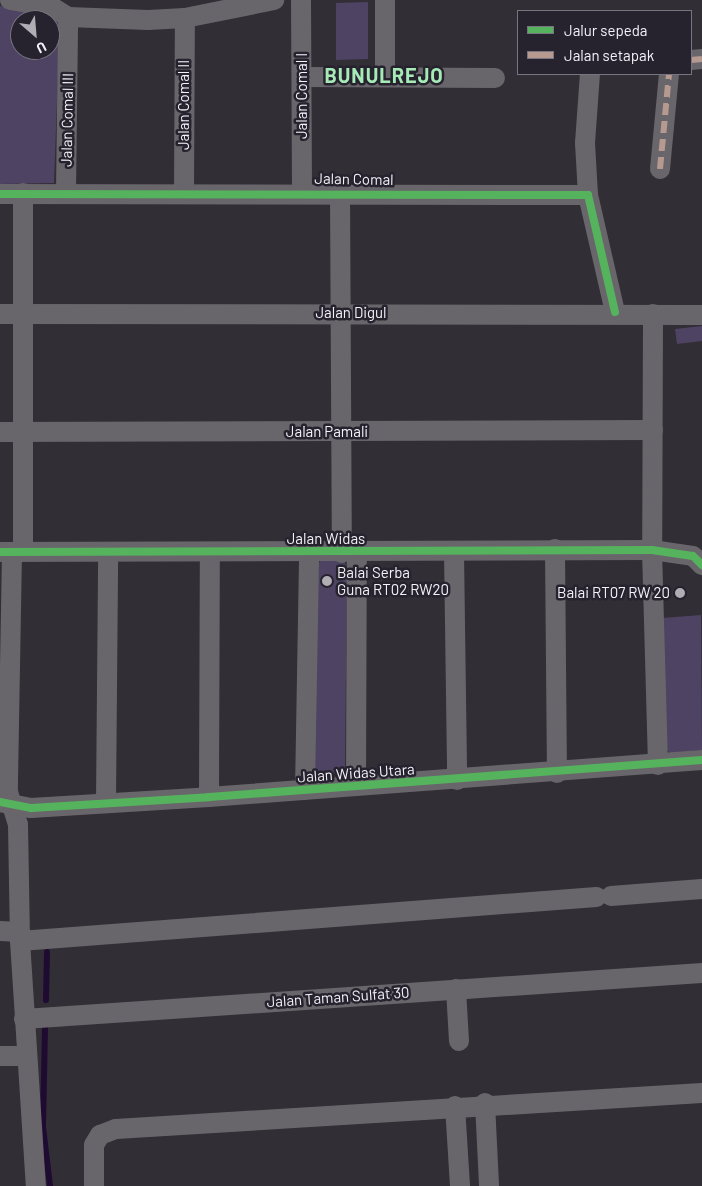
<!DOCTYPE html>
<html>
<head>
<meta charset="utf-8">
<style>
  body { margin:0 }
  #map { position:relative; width:702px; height:1186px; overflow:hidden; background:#312e35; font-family:Barlow,sans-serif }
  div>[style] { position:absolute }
  .green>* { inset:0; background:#4e4363 }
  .stream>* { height:6px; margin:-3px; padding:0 3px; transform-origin:3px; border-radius:3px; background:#1f0b32 }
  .minor>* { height:20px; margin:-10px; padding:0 10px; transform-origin:10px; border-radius:10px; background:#68666b }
  .quiet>* { height:6px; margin-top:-3px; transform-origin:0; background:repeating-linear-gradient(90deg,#b69a8f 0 12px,transparent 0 18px) }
  .cycleway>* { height:8px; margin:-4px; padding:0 4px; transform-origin:4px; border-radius:4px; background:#56b35d }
  .dots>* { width:14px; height:14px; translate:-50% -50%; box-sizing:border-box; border:2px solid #26222e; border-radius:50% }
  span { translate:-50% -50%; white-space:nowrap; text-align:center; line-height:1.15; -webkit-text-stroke:5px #26222e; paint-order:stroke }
  .street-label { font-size:15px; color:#f4f1fa }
  .poi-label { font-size:15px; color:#f4f1fa }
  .left { translate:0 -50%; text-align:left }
  .right { translate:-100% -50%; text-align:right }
  .district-label { font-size:20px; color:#a6ebb7; font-weight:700; letter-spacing:1px }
  .legend { position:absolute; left:517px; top:10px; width:175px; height:65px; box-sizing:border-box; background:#26222e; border:1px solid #787580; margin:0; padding:6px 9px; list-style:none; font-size:15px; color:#f4f1fa }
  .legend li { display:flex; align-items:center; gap:10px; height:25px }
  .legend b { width:25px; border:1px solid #787580 }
  .north { position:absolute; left:10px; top:10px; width:50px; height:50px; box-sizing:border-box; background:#26222e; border:1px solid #787580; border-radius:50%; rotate:153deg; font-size:14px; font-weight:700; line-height:20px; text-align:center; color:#f4f1fa }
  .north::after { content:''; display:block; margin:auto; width:18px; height:22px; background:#b0adb5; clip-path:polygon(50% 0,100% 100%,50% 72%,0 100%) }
</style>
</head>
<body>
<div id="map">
  <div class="green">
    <i style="clip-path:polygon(368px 2px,368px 59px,336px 60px,336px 3px)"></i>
    <i style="clip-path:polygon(evenodd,0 6px,51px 12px,60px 20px,54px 183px,0 184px,0 6px,20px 20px,50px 20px,50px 50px,20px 50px,20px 20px)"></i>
    <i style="clip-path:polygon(702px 326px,702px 341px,677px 344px,675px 329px)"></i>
    <i style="clip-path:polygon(322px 560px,344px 561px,347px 567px,345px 773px,318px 774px,315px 769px,317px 564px)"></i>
    <i style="clip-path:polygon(701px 615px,702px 750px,670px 753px,665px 748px,662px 618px)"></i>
  </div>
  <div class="stream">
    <i style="left:46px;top:1000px;width:48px;rotate:-88.8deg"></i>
    <i style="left:45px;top:1028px;width:99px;rotate:91.2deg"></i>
    <i style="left:43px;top:1127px;width:59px;rotate:83.2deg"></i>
  </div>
  <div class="minor">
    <i style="left:10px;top:0;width:43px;rotate:9.5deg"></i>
    <i style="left:52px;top:7px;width:19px;rotate:32deg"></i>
    <i style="left:68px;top:17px;width:80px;rotate:2.1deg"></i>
    <i style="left:148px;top:20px;width:37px;rotate:-3deg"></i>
    <i style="left:185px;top:18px;width:91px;rotate:-11.4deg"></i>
    <i style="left:301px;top:0;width:192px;rotate:89.7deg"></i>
    <i style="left:385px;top:0;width:77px;rotate:90deg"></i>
    <i style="left:691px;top:60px;width:11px;rotate:-5deg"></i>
    <i style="left:302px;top:77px;width:193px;rotate:0.3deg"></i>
    <i style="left:660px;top:169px;width:95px;rotate:-84.6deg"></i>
    <i style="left:184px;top:192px;width:174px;rotate:-89.7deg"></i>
    <i style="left:23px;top:193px;width:359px;rotate:90deg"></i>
    <i style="left:66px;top:193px;width:176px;rotate:-89.3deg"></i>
    <i style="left:340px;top:193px;width:360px;rotate:89.7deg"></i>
    <i style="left:0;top:194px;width:588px;rotate:0.1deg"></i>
    <i style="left:588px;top:195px;width:120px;rotate:77deg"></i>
    <i style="left:588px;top:195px;width:52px;rotate:-93.3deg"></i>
    <i style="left:585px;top:143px;width:69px;rotate:-85.9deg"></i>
    <i style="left:0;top:314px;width:702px;rotate:0.08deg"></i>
    <i style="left:653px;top:314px;width:236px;rotate:90.2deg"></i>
    <i style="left:652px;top:550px;width:215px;rotate:88.4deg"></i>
    <i style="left:0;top:432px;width:653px;rotate:-0.18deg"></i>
    <i style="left:555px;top:549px;width:224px;rotate:89.5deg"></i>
    <i style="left:0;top:552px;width:652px;rotate:-0.18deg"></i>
    <i style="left:652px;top:550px;width:41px;rotate:8.3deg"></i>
    <i style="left:693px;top:556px;width:13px;rotate:45deg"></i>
    <i style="left:12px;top:552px;width:240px;rotate:91deg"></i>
    <i style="left:8px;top:792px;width:34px;rotate:73deg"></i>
    <i style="left:18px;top:825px;width:116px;rotate:89deg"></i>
    <i style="left:20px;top:941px;width:246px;rotate:86.3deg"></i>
    <i style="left:454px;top:552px;width:228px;rotate:89.2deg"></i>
    <i style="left:356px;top:786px;width:233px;rotate:-89.8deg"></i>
    <i style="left:305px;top:790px;width:237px;rotate:-89deg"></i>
    <i style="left:209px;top:797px;width:244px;rotate:-89.8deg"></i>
    <i style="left:0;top:802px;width:32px;rotate:11deg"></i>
    <i style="left:31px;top:808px;width:178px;rotate:-3.5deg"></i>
    <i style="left:209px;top:797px;width:494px;rotate:-4.3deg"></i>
    <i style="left:106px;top:802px;width:249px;rotate:-89.5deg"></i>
    <i style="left:611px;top:896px;width:91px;rotate:-4.4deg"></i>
    <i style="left:0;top:931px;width:20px;rotate:3deg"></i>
    <i style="left:20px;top:941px;width:578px;rotate:-4.37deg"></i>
    <i style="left:456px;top:989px;width:52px;rotate:86.7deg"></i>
    <i style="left:24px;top:1019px;width:680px;rotate:-3.88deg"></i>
    <i style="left:0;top:1056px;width:26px"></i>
    <i style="left:485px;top:1103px;width:83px;rotate:87.2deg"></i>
    <i style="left:455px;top:1106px;width:80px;rotate:86.4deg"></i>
    <i style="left:94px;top:1186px;width:41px;rotate:-90deg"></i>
    <i style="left:94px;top:1145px;width:12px;rotate:-59deg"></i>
    <i style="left:100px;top:1135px;width:17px;rotate:-21deg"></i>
    <i style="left:116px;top:1129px;width:587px;rotate:-3.52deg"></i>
  </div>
  <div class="quiet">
    <i style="left:691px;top:60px;width:11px;rotate:-5deg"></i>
    <i style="left:660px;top:169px;width:95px;rotate:-84.6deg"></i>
  </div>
  <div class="cycleway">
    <i style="left:0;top:194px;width:588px;rotate:0.1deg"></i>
    <i style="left:588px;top:195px;width:120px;rotate:77deg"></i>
    <i style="left:0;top:552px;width:652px;rotate:-0.18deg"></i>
    <i style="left:652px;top:550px;width:41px;rotate:8.3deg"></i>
    <i style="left:693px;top:556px;width:13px;rotate:45deg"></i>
    <i style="left:0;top:802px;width:32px;rotate:11deg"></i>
    <i style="left:31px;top:808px;width:178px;rotate:-3.5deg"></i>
    <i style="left:209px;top:797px;width:494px;rotate:-4.3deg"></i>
  </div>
  <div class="dots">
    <i style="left:327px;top:581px;background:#b0adb5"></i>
    <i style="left:680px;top:593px;background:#b0adb5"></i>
  </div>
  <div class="street-label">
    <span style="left:302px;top:96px;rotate:-90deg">Jalan Comal I</span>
    <span style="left:184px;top:105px;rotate:-90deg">Jalan Comal II</span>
    <span style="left:67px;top:120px;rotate:-89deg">Jalan Comal III</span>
    <span style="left:354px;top:179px;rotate:1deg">Jalan Comal</span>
    <span style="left:351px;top:313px">Jalan Digul</span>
    <span style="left:327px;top:432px">Jalan Pamali</span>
    <span style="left:326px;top:539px">Jalan Widas</span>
    <span style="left:356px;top:773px;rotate:-4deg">Jalan Widas Utara</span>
    <span style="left:338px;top:997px;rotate:-4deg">Jalan Taman Sulfat 30</span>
  </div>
  <div class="poi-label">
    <span class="left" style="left:337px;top:581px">Balai Serba<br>Guna RT02 RW20</span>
    <span class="right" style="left:670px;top:593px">Balai RT07 RW 20</span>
  </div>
  <div class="district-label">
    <span style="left:384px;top:75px">BUNULREJO</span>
  </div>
  <ul class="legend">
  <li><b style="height:6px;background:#56b35d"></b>Jalur sepeda</li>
  <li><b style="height:6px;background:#b69a8f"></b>Jalan setapak</li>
  </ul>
  <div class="north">U</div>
</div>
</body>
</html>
